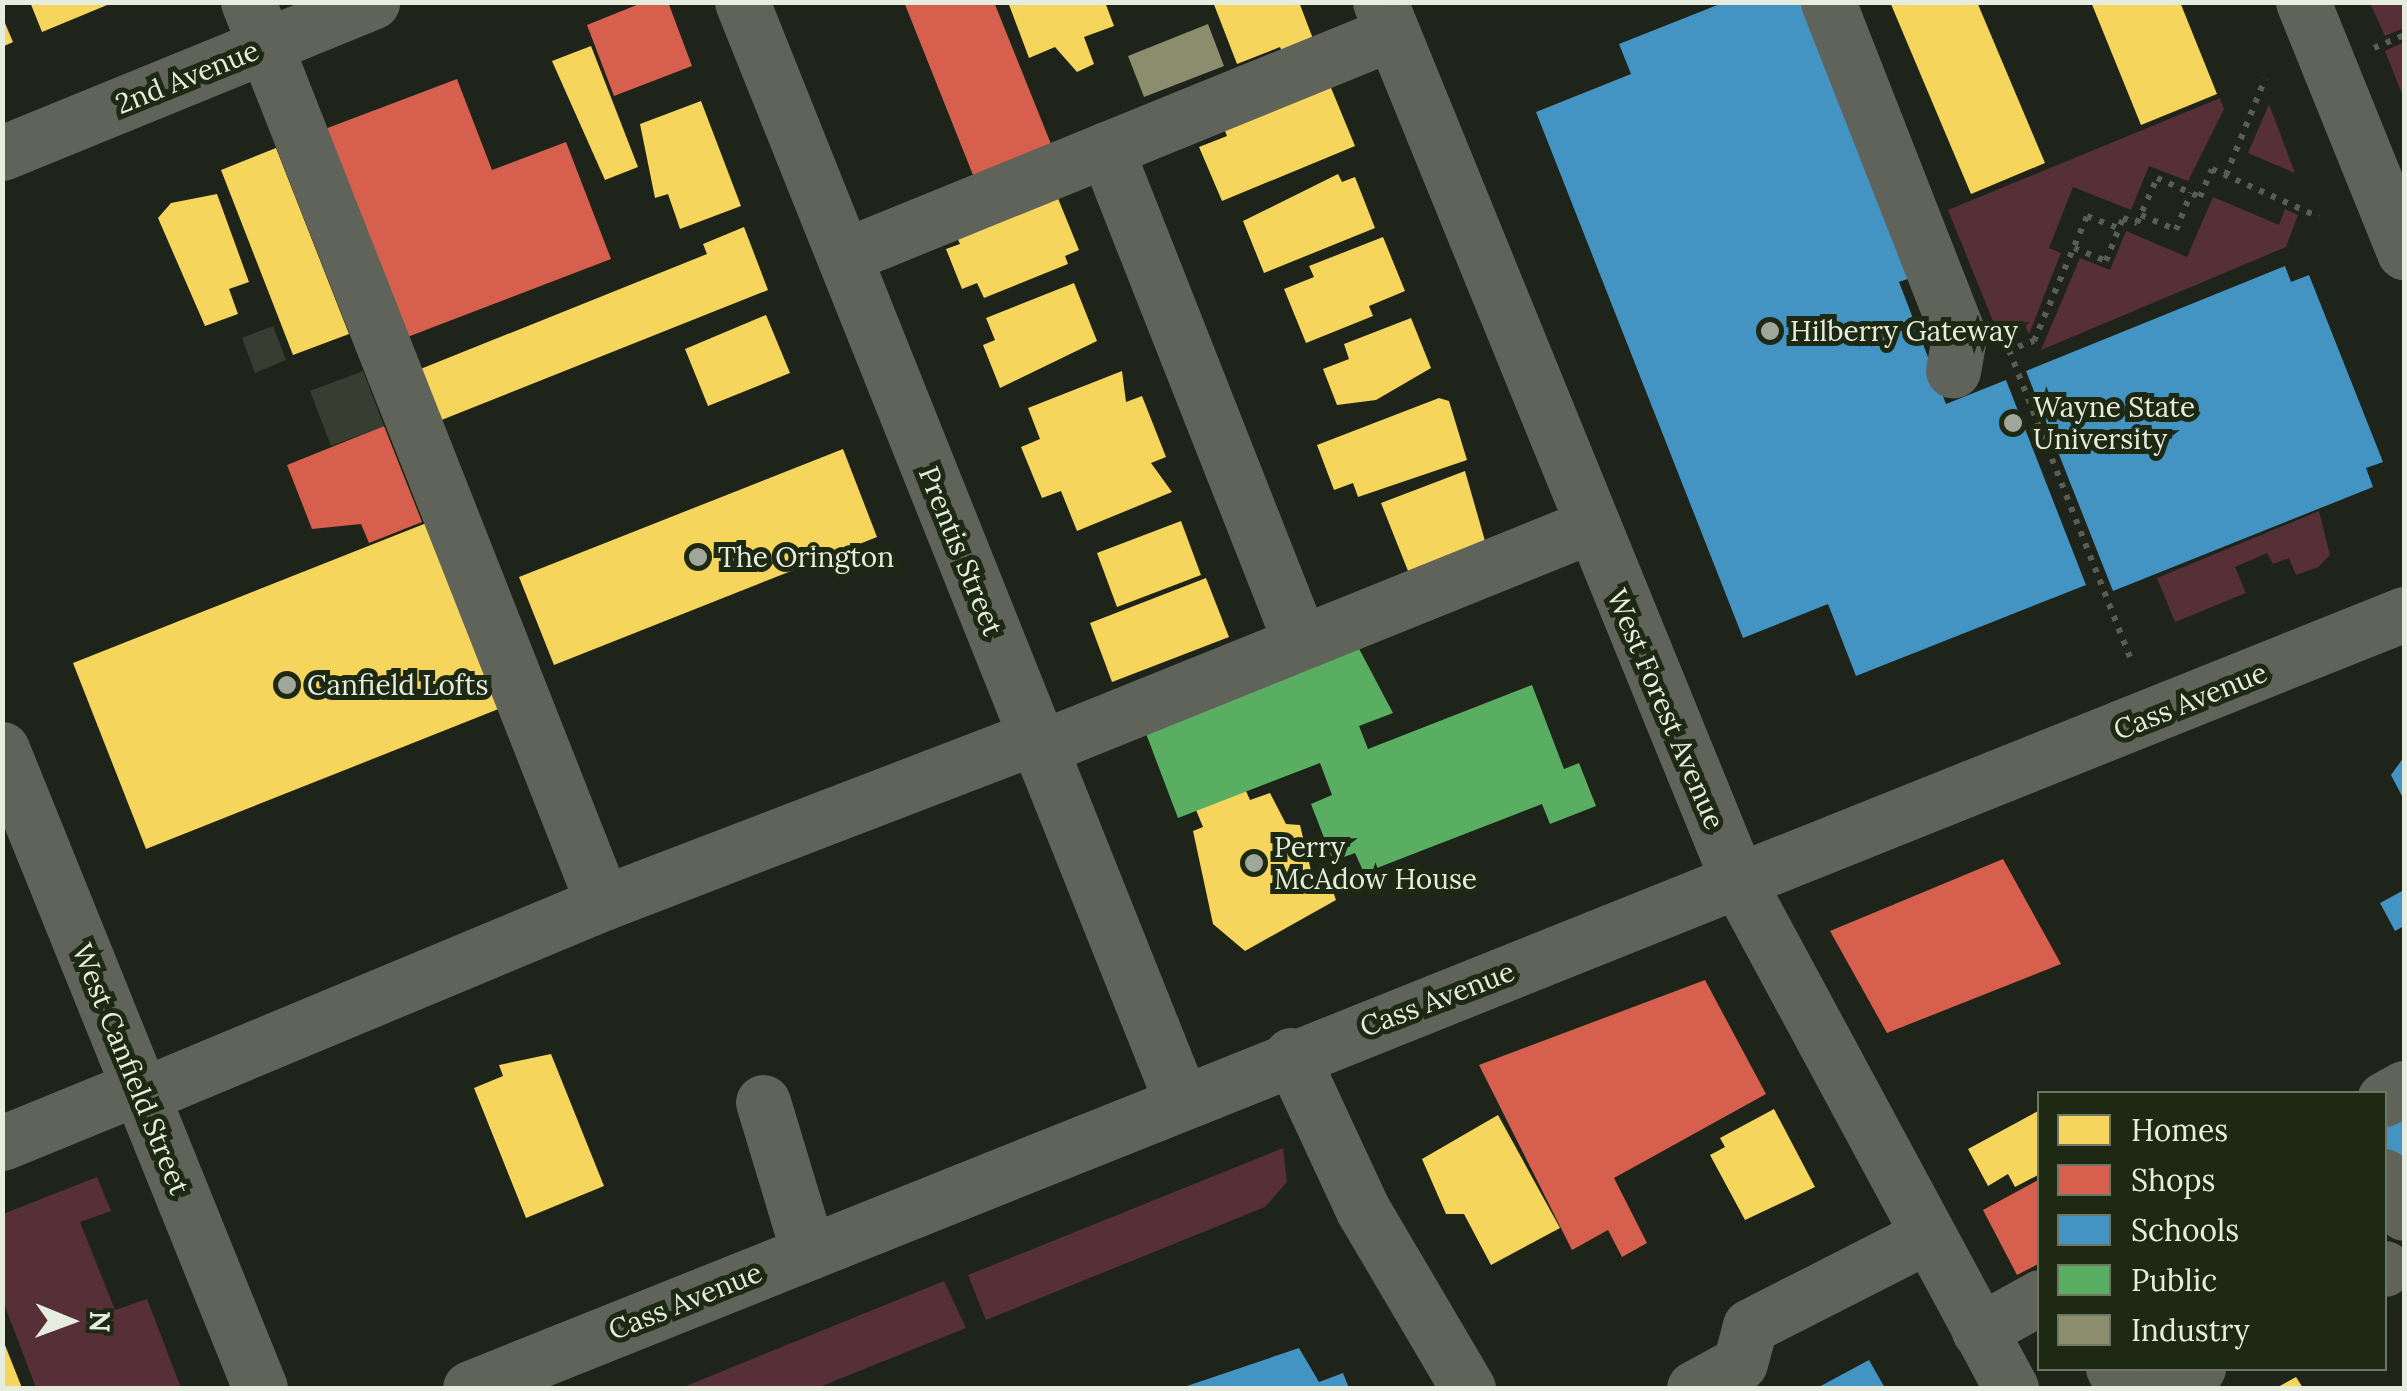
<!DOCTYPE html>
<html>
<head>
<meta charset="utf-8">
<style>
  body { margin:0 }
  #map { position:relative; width:2407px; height:1391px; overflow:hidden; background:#1e2419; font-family:Lora,serif }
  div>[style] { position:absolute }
  .green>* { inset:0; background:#563036 }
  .homes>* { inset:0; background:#f6d55c }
  .shops>* { inset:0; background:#d6604d }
  .schools>* { inset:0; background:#4393c3 }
  .public>* { inset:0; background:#5aae61 }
  .industry>* { inset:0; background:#8c8c6e }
  .building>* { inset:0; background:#373d30 }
  .path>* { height:6px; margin-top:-3px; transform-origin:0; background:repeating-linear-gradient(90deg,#595d54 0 5px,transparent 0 13px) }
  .minor>* { height:55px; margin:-27.5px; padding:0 27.5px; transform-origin:27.5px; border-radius:27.5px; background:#5f635a }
  .dots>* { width:28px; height:28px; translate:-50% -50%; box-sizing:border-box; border:5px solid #1e2914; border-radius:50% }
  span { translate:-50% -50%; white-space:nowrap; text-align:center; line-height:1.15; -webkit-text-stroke:10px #1e2914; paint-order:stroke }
  .street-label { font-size:28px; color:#e6eddf }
  .poi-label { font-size:28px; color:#e6eddf }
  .left { translate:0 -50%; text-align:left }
  .frame { position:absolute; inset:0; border:5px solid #e6eddf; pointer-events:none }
  .legend { position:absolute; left:2037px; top:1091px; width:350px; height:280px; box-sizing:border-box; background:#1e2914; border:2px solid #6e7765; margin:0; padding:12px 18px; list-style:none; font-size:30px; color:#e6eddf }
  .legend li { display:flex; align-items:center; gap:20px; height:50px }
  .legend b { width:50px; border:2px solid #6e7765 }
  .north { position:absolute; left:20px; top:1271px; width:100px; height:100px; -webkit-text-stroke:8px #1e2914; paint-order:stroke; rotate:91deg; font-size:28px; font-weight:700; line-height:40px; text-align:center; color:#e6eddf }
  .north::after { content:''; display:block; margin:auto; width:35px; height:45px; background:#e6eddf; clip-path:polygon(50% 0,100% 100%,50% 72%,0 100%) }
</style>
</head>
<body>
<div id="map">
  <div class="green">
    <i style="clip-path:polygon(2370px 3px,2404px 3px,2404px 28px,2385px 36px)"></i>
    <i style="clip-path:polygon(2404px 42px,2404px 99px,2385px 51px)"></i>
    <i style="clip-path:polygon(2220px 98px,2224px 109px,2188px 181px,2149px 166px,2131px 210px,2073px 187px,2049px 248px,2061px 253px,2029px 334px,2023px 321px,1997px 331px,1948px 210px)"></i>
    <i style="clip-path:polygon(2269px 104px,2295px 173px,2248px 153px)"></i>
    <i style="clip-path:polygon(2213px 197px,2279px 225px,2285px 209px,2298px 215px,2286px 247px,2041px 350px,2080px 258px,2110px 270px,2126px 231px,2187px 257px)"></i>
    <i style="clip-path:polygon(2319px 511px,2330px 555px,2318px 567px,2296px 575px,2289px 558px,2273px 564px,2267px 553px,2235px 567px,2246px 593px,2175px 622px,2157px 578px)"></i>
    <i style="clip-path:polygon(1283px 1148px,1287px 1182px,1265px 1207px,986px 1320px,968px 1275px)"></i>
    <i style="clip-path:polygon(97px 1177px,111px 1211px,80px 1222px,115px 1310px,147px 1299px,181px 1388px,36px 1388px,3px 1301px,3px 1214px)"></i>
    <i style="clip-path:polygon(944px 1281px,966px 1328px,817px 1388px,681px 1388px)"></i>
  </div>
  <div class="homes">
    <i style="clip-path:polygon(30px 2px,112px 2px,112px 3px,42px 32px)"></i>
    <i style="clip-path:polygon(1008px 2px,1105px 2px,1114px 26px,1084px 37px,1094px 64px,1077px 72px,1055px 47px,1029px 58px)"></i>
    <i style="clip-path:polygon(1213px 2px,1299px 2px,1318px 52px,1287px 65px,1280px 47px,1237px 64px)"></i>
    <i style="clip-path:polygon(1890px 2px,1977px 2px,2045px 163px,1971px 194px)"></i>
    <i style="clip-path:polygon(2091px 2px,2180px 2px,2217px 94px,2141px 125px)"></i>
    <i style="clip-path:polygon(2px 16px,13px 42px,2px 47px)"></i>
    <i style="clip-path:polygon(591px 46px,638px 167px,605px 180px,552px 61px)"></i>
    <i style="clip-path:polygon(1329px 83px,1355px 146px,1222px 201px,1199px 147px,1227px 136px,1223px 126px)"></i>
    <i style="clip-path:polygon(701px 101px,741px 206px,680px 229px,668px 194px,655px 198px,640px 124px)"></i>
    <i style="clip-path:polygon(276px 148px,349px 334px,293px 355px,221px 170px)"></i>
    <i style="clip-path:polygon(1338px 174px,1342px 182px,1355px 177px,1375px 228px,1264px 273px,1243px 221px)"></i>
    <i style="clip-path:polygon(217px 194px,249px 282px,229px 289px,238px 314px,205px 326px,158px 218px,171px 203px)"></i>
    <i style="clip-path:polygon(1057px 196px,1079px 250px,1065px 256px,1068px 264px,984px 298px,977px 283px,962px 289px,946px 249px,960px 244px,954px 230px)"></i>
    <i style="clip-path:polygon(744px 227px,768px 290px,439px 421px,418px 370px,707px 254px,703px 244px)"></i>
    <i style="clip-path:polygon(1383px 237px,1405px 291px,1369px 306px,1373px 316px,1306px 343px,1284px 289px,1314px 277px,1309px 266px)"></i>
    <i style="clip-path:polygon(1074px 283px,1097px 341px,1000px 388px,983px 345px,995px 340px,986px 318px)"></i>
    <i style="clip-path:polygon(766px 315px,790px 373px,708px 406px,685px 349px)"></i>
    <i style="clip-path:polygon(1411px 318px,1431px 368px,1376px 400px,1337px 405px,1323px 369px,1349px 359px,1344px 344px)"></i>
    <i style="clip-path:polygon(1122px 371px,1126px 402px,1142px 396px,1166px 457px,1151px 463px,1172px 492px,1077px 531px,1061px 491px,1042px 498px,1021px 447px,1040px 439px,1028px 408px)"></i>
    <i style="clip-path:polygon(1439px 398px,1449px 401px,1467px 460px,1358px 497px,1353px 483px,1334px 490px,1317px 445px)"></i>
    <i style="clip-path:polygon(843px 449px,877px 537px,554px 665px,519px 577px)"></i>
    <i style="clip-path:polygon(1465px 471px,1485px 541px,1408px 571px,1381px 503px)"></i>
    <i style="clip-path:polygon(1181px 521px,1201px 575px,1117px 607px,1097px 553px)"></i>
    <i style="clip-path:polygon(429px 522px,501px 708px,146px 849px,73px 663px)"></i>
    <i style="clip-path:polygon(1206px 578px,1229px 637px,1112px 682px,1090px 623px)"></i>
    <i style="clip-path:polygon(1246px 791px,1250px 800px,1270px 793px,1286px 824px,1300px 825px,1313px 879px,1327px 874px,1336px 900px,1245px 951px,1213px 924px,1193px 831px,1203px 827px,1196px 810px)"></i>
    <i style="clip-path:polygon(551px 1054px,604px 1186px,526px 1218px,474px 1088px,503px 1076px,499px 1065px)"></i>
    <i style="clip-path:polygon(1774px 1109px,1815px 1187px,1745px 1220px,1710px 1155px,1725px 1147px,1720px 1138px)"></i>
    <i style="clip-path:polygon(2040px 1110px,2040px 1174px,2015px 1187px,2008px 1174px,1988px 1186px,1968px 1149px)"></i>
    <i style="clip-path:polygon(1498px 1115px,1560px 1228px,1491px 1265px,1464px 1214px,1446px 1214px,1422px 1159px)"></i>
    <i style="clip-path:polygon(2px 1340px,3px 1340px,22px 1388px,2px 1388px)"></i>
    <i style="clip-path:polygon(2296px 1377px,2303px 1388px,2276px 1388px)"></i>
  </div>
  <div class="shops">
    <i style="clip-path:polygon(644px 2px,668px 2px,692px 66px,614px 96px,587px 25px)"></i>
    <i style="clip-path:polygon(904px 2px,994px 2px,1053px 149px,975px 180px)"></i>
    <i style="clip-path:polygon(457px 79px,492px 170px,566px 142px,611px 259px,397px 341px,317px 132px)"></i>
    <i style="clip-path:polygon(384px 426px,422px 522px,369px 543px,361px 524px,312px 529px,287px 465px)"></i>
    <i style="clip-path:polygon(2003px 859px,2061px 964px,1887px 1033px,1830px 931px)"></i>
    <i style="clip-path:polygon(1705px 980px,1766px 1094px,1614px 1178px,1647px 1243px,1622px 1257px,1608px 1230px,1572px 1250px,1479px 1065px)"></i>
    <i style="clip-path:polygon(2040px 1179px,2040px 1263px,2017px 1275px,1983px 1210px)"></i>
  </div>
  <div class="schools">
    <i style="clip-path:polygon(1725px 2px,1808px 2px,1916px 276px,1899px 282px,1946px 404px,2006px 380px,2086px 585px,1856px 676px,1828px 604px,1743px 638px,1536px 112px,1631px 74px,1619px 44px)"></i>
    <i style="clip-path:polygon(2285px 266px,2291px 282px,2309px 275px,2383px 462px,2366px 468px,2373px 487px,2113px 591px,2026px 371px)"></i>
    <i style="clip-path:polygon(2404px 757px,2404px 800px,2391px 775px)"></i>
    <i style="clip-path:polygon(2404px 890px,2404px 926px,2395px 931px,2380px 903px)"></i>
    <i style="clip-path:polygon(2404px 1096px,2404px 1193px,2384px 1157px,2384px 1107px)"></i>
    <i style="clip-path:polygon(1299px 1348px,1319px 1382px,1343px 1373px,1349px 1388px,1181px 1388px)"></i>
    <i style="clip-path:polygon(1869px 1360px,1885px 1388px,1817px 1388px)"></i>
  </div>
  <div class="public">
    <i style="clip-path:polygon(1355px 641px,1393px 713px,1359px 726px,1368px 749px,1532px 685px,1564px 769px,1579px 763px,1596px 806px,1550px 824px,1542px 804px,1364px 873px,1355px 853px,1333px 861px,1311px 804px,1332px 795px,1320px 763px,1178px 818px,1142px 723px)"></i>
  </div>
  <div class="industry">
    <i style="clip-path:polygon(1208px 24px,1224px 66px,1144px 97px,1128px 56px)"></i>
  </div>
  <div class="building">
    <i style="clip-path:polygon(273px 326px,286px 360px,255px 373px,242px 338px)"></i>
    <i style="clip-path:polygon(363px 371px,384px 426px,331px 446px,310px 391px)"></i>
  </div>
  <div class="path">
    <i style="left:2374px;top:48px;width:33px;rotate:-23deg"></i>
    <i style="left:2226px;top:175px;width:104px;rotate:-67.9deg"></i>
    <i style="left:2141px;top:215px;width:38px;rotate:23deg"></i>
    <i style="left:2176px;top:230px;width:40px;rotate:-68deg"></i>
    <i style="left:2074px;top:248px;width:35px;rotate:22deg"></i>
    <i style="left:2106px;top:261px;width:46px;rotate:-68.4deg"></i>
    <i style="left:2123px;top:218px;width:15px;rotate:20deg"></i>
    <i style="left:2137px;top:223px;width:49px;rotate:-66deg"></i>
    <i style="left:2157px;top:178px;width:47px;rotate:23.8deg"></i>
    <i style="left:2200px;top:197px;width:30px;rotate:-67deg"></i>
    <i style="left:2212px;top:169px;width:117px;rotate:24.2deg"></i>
    <i style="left:2009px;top:350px;width:330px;rotate:68.5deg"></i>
    <i style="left:2006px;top:351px;width:30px;rotate:-20deg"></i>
    <i style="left:2034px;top:341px;width:136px;rotate:-67deg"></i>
    <i style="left:2087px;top:216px;width:34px;rotate:21deg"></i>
  </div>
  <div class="minor">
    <i style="left:248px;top:2px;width:968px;rotate:68.5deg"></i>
    <i style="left:742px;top:2px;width:1183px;rotate:68.21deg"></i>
    <i style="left:1380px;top:2px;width:951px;rotate:67.83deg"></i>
    <i style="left:1739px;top:883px;width:574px;rotate:61.69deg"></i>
    <i style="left:1828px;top:2px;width:360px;rotate:68.6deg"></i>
    <i style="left:1959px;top:337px;width:34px;rotate:100deg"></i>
    <i style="left:2303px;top:2px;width:270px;rotate:68deg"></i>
    <i style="left:1106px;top:149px;width:529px;rotate:68.48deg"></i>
    <i style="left:2px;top:153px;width:400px;rotate:-22.2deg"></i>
    <i style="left:844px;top:256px;width:592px;rotate:-22.14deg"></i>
    <i style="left:1040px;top:748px;width:593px;rotate:-21.98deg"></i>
    <i style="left:2px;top:749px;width:689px;rotate:68.01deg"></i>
    <i style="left:1291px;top:1055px;width:171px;rotate:65.1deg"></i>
    <i style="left:1363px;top:1210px;width:207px;rotate:59.5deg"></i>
    <i style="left:140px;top:1096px;width:502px;rotate:-22.63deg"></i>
    <i style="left:603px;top:903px;width:464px;rotate:-21deg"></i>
    <i style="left:2384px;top:1099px;width:23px;rotate:-29deg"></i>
    <i style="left:763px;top:1102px;width:156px;rotate:73.2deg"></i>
    <i style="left:2px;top:1143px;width:146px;rotate:-22.2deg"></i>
    <i style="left:2384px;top:1176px;width:42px;rotate:61.6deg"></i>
    <i style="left:2384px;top:1268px;width:1px;rotate:90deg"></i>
    <i style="left:1979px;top:1331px;width:70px;rotate:-29.1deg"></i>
    <i style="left:2113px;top:1368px;width:23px;rotate:61deg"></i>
    <i style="left:470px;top:1388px;width:2083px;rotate:-21.81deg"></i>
    <i style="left:1694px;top:1388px;width:52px;rotate:-28.5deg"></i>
    <i style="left:1740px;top:1363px;width:38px;rotate:-75deg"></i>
    <i style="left:1750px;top:1326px;width:196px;rotate:-27deg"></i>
    <i style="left:2160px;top:1388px;width:43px;rotate:-27.8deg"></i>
  </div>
  <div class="dots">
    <i style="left:1770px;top:331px;background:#a0a79a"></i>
    <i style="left:2013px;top:423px;background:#a0a79a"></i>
    <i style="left:698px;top:557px;background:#a0a79a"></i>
    <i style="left:287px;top:685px;background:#a0a79a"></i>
    <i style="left:1254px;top:863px;background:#a0a79a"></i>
  </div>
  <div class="street-label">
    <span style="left:187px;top:77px;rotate:-22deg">2nd Avenue</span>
    <span style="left:961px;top:551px;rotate:68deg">Prentis Street</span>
    <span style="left:2190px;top:701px;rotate:-22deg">Cass Avenue</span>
    <span style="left:1666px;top:709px;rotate:67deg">West Forest Avenue</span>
    <span style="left:1437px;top:999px;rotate:-21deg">Cass Avenue</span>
    <span style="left:131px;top:1069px;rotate:68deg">West Canfield Street</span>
    <span style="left:685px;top:1301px;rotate:-22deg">Cass Avenue</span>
  </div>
  <div class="poi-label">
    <span class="left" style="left:1790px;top:331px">Hilberry Gateway</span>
    <span class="left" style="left:2033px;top:423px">Wayne State<br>University</span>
    <span class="left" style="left:718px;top:557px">The Orington</span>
    <span class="left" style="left:307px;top:685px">Canfield Lofts</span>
    <span class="left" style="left:1274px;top:863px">Perry<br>McAdow House</span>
  </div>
  <div class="frame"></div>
  <ul class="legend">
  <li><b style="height:28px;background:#f6d55c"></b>Homes</li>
  <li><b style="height:28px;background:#d6604d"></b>Shops</li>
  <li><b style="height:28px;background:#4393c3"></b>Schools</li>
  <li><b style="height:28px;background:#5aae61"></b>Public</li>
  <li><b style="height:28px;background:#8c8c6e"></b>Industry</li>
  </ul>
  <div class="north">N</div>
</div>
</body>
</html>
